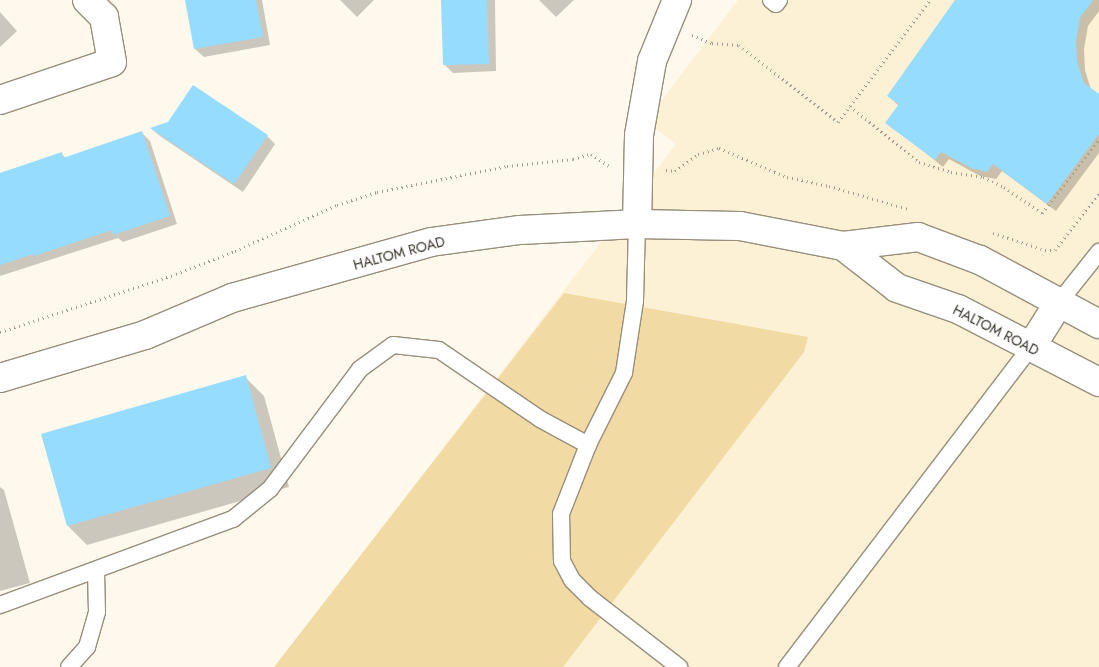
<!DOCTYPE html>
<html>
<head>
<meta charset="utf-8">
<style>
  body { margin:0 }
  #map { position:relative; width:1099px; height:667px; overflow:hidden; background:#fff9ed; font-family:Jost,sans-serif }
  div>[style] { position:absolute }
  .built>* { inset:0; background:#fdf1d5 }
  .green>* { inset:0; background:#f1daa3 }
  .shadow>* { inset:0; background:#0003 }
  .building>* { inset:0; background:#95dcfe }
  .path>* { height:3px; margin-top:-1.5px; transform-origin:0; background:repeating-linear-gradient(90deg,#a09c91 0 1px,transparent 0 5px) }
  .roads { filter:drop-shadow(1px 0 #978f7c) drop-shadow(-1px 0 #978f7c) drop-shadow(0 1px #978f7c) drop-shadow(0 -1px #978f7c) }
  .service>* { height:16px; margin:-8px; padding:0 8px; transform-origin:8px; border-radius:8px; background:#fff }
  .minor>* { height:28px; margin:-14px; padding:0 14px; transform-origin:14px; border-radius:14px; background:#fff }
  .tertiary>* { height:28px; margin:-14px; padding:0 14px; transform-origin:14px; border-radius:14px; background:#fff }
  .secondary>* { height:28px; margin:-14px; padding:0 14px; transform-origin:14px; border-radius:14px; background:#fff }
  span { translate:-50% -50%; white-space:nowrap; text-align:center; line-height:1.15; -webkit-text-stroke:5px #fff; paint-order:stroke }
  .street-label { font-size:14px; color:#36332b }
</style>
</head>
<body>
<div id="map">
  <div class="built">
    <i style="clip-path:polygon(738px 0,1099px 0,1099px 667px,275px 667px,676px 144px,646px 121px)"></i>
  </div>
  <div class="green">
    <i style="clip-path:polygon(564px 293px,808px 337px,804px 352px,563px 667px,274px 667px)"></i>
  </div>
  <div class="shadow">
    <i style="clip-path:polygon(187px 0,262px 0,270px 45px,204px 57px,195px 49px)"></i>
    <i style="clip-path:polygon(340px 0,374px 0,357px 17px)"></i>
    <i style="clip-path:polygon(443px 0,495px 0,496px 71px,453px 73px,444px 64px)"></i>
    <i style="clip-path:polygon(539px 0,574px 0,556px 17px)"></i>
    <i style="clip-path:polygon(956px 0,1099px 0,1099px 11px,1088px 26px,1084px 49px,1085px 70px,1091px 90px,1099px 96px,1099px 153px,1056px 211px,1002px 171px,996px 179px,980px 176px,949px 159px,943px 167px,887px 122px,899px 106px,889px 96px)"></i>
    <i style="clip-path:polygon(0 12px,17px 31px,0 47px)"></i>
    <i style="clip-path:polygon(152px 129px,267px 136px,275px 144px,243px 192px,160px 136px)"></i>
    <i style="clip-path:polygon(142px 133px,150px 141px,177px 224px,123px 242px,118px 238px,0 276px,0 173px,61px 154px,66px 158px)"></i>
    <i style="clip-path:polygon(245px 377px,264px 396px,289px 487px,87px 545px,68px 526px,43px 435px)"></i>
    <i style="clip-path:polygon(0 487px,4px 490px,30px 583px,0 591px)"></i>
  </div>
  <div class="building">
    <i style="clip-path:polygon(185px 0,256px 0,263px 37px,194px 49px)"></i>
    <i style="clip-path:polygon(441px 0,487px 0,489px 64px,443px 65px)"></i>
    <i style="clip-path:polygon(955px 0,1093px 0,1080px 18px,1076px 41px,1077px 61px,1084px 83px,1099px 94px,1099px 134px,1047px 204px,993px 164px,987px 172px,971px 168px,941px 152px,935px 160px,885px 123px,899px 104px,887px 96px)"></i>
    <i style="clip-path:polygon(193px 85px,268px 135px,234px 184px,150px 128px,168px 122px)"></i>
    <i style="clip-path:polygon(142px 131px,170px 216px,113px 235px,112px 230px,34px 256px,33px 254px,0 265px,0 173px,62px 152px,63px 158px)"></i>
    <i style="clip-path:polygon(246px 375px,271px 468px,67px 526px,41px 434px)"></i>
  </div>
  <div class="path">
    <i style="left:692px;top:35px;width:22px;rotate:22deg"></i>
    <i style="left:712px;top:43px;width:27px;rotate:4deg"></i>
    <i style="left:739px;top:45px;width:125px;rotate:37.9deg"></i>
    <i style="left:838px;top:122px;width:153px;rotate:-53deg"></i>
    <i style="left:850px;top:106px;width:89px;rotate:39.1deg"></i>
    <i style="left:919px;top:162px;width:34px;rotate:17deg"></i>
    <i style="left:951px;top:172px;width:32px;rotate:9deg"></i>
    <i style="left:983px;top:177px;width:23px;rotate:25deg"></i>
    <i style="left:1004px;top:187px;width:46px;rotate:34.4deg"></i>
    <i style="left:1042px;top:213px;width:93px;rotate:-52.4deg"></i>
    <i style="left:666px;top:170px;width:9px;rotate:6deg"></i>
    <i style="left:675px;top:171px;width:29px;rotate:-36deg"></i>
    <i style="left:698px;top:154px;width:22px;rotate:-16deg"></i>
    <i style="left:719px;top:148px;width:74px;rotate:23.1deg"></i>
    <i style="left:787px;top:177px;width:43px;rotate:12.1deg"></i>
    <i style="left:829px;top:186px;width:82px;rotate:16.2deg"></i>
    <i style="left:993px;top:233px;width:55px;rotate:18.1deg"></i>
    <i style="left:1045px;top:250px;width:10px"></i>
    <i style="left:1055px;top:250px;width:72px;rotate:-52.3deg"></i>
    <i style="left:0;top:332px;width:185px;rotate:-18.2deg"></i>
    <i style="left:176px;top:274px;width:63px;rotate:-21.3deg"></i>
    <i style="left:235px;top:251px;width:112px;rotate:-24.3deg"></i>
    <i style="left:337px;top:205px;width:42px;rotate:-18deg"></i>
    <i style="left:377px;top:192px;width:133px;rotate:-11.3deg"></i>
    <i style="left:507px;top:166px;width:66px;rotate:-6.1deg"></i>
    <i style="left:573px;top:159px;width:19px;rotate:-16deg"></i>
    <i style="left:591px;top:154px;width:23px;rotate:34deg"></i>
  </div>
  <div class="roads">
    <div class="service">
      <i style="left:771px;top:0;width:6px;rotate:39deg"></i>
      <i style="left:776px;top:4px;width:5px;rotate:-53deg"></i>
      <i style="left:637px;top:224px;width:77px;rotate:91.5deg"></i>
      <i style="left:635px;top:301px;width:73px;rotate:98.7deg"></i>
      <i style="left:624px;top:373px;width:80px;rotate:116.6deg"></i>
      <i style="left:588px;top:445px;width:74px;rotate:111.4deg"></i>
      <i style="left:561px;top:514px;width:47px;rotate:88.8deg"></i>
      <i style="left:562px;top:561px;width:21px;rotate:62deg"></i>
      <i style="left:572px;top:580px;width:25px;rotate:45deg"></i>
      <i style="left:590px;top:598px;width:113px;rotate:37.8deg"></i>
      <i style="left:1060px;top:301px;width:63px;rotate:-51.5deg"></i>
      <i style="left:0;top:605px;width:248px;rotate:-20.3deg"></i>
      <i style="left:233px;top:519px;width:48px;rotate:-39deg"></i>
      <i style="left:270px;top:489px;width:150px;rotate:-53.1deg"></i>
      <i style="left:360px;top:369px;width:41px;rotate:-36deg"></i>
      <i style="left:393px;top:345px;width:46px;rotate:6.2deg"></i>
      <i style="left:439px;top:350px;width:122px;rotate:34.3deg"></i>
      <i style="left:540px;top:419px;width:55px;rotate:28.4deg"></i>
      <i style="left:69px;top:667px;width:27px;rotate:-48deg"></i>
      <i style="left:87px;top:647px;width:36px;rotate:-74deg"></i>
      <i style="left:97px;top:612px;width:42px;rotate:-91.4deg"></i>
      <i style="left:787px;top:667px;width:402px;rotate:-52.7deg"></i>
    </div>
    <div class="minor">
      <i style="left:0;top:100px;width:118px;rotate:-18.7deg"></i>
      <i style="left:112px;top:62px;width:46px;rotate:-100.1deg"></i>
      <i style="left:104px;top:17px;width:24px;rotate:-135deg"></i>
    </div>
    <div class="tertiary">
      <i style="left:637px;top:224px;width:89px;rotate:-88.7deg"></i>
      <i style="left:639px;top:135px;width:75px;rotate:-80deg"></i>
      <i style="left:652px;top:61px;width:66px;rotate:-67.7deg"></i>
    </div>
    <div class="secondary">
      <i style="left:843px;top:246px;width:68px;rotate:37.9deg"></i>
      <i style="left:897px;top:288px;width:65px;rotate:19deg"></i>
      <i style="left:958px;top:309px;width:159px;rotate:27.4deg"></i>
      <i style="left:1031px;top:347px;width:54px;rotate:-57.8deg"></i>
      <i style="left:0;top:378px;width:151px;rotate:-16.5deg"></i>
      <i style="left:145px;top:335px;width:95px;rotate:-23deg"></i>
      <i style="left:232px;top:298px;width:207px;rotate:-15.7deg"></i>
      <i style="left:431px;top:242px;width:90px;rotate:-7.7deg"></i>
      <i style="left:520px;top:230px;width:60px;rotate:-2.9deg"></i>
      <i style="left:580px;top:227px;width:57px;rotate:-3deg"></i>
      <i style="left:637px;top:224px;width:103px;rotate:1.1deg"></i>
      <i style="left:740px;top:226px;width:105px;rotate:11deg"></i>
      <i style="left:843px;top:246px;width:76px;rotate:-6.8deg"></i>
      <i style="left:918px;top:237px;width:66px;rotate:20.4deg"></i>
      <i style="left:980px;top:260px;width:135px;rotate:28.3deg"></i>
    </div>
  </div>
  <div class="street-label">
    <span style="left:399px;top:253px;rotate:-15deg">HALTOM ROAD</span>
    <span style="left:996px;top:330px;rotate:27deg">HALTOM ROAD</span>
  </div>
</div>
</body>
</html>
